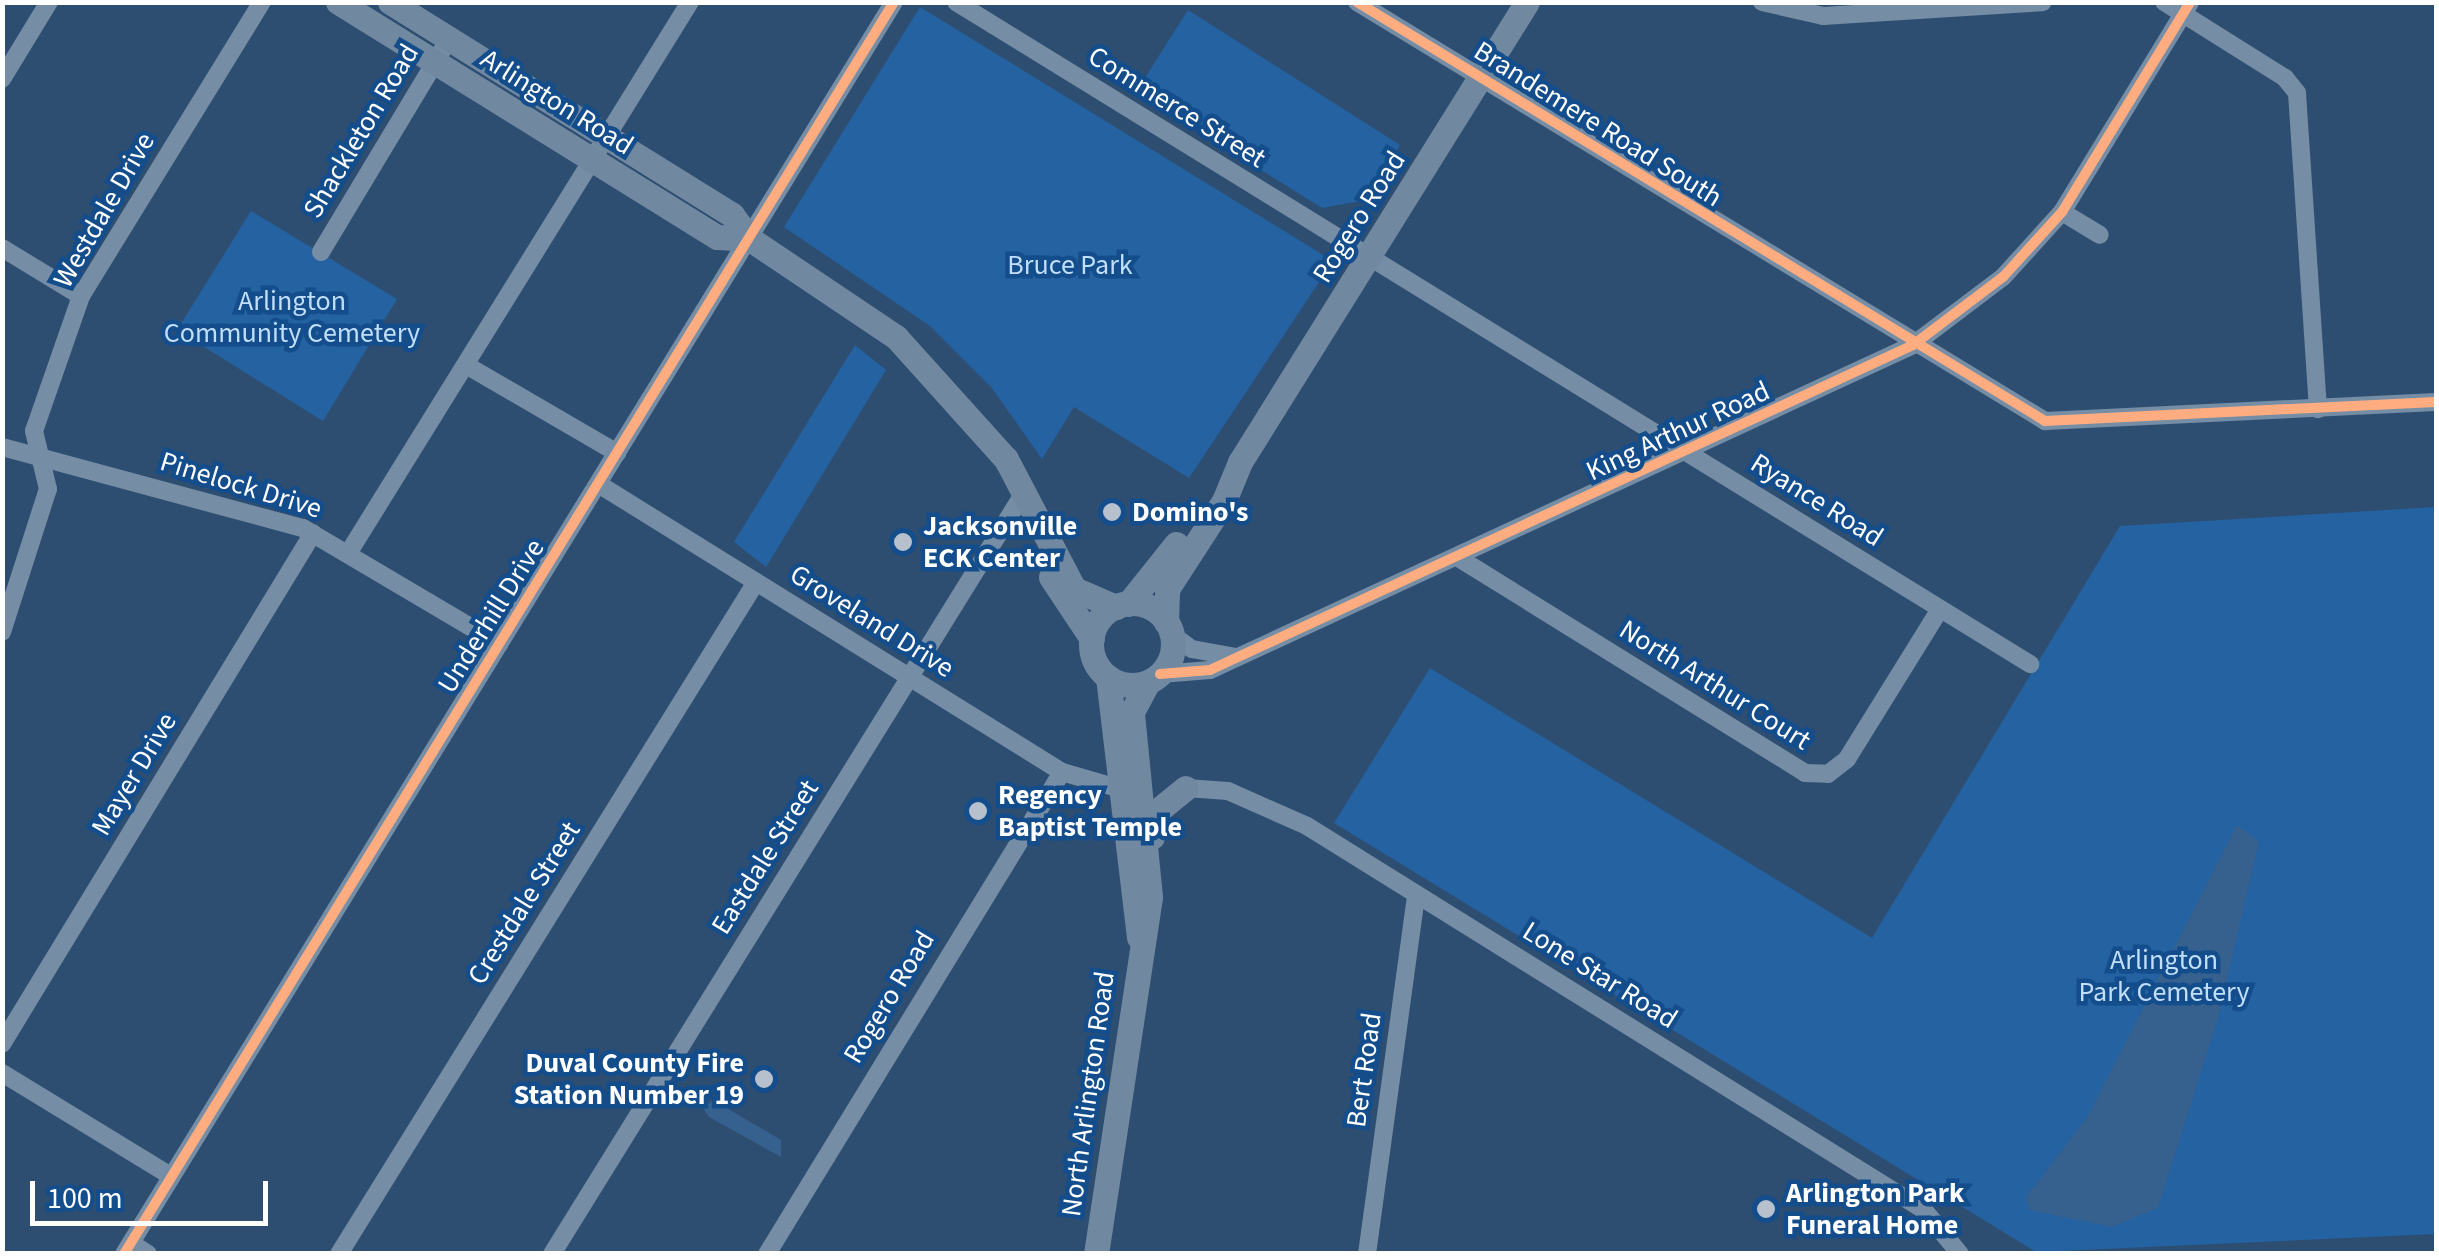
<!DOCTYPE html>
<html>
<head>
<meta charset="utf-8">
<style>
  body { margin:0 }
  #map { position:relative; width:2439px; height:1256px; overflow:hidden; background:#2e4e71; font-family:"Source Sans 3",sans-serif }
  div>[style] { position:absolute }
  .green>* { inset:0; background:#2462a1 }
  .water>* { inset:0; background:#36608d }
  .street>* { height:18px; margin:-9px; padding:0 9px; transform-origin:9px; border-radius:9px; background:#758da5 }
  .secondary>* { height:25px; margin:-12.5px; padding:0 12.5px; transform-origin:12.5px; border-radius:12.5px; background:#7188a1 }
  .secondary>.ring { margin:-12.5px; padding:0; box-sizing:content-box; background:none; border:25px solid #7188a1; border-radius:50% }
  .cycleway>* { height:10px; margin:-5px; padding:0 5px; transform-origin:5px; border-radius:5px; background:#ffac80 }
  .dots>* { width:28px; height:28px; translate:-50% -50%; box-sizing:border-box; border:5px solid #134d8c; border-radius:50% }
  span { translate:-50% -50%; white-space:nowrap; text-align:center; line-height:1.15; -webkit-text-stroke:9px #134d8c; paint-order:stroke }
  .street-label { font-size:28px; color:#fff }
  .park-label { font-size:28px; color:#c1dffc }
  .poi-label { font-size:28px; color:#fff; font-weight:700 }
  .left { translate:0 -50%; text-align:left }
  .right { translate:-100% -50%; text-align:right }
  .frame { position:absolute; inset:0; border:5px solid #fff; pointer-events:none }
  .scale { position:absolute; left:30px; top:1181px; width:238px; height:45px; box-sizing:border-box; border:5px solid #fff; border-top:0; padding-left:12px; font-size:30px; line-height:35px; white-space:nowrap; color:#fff; -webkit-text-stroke:8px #134d8c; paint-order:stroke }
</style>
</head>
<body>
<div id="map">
  <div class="green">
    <i style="clip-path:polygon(920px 7px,1333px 261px,1189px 478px,1074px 407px,1042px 459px,991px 387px,930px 326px,784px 227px)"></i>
    <i style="clip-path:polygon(1188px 10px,1400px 145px,1366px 200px,1322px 208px,1136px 92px)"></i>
    <i style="clip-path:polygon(251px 211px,397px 299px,323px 421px,177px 330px)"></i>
    <i style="clip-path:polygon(855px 345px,886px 370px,766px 567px,734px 542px)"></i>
    <i style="clip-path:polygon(2436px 507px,2436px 1234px,2036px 1252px,1334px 823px,1430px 668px,1872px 938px,2120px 526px)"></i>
  </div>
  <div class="water">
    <i style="clip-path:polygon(2237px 825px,2259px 842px,2217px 1022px,2158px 1208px,2112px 1227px,2029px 1210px,2026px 1197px,2088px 1116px)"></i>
    <i style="clip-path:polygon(713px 1100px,781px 1140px,781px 1157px,709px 1117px,703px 1108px)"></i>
  </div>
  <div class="street">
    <i style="left:956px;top:2px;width:1262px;rotate:31.65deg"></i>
    <i style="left:1357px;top:2px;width:806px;rotate:31.34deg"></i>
    <i style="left:2045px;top:421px;width:391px;rotate:-2.8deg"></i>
    <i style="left:1762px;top:2px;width:63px;rotate:12.9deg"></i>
    <i style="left:1823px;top:16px;width:220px;rotate:-3.6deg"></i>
    <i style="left:2164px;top:2px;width:143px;rotate:32.1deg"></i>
    <i style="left:2285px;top:78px;width:19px;rotate:51deg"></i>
    <i style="left:2297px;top:93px;width:317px;rotate:86.2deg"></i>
    <i style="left:2px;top:79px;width:90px;rotate:-58.6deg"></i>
    <i style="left:2062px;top:212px;width:44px;rotate:31.2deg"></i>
    <i style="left:2px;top:248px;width:92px;rotate:31.3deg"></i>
    <i style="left:321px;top:252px;width:249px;rotate:-59deg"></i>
    <i style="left:466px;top:365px;width:175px;rotate:30.2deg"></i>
    <i style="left:2px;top:447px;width:312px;rotate:15.1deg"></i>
    <i style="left:303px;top:528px;width:228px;rotate:30.6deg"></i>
    <i style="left:600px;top:485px;width:544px;rotate:31.85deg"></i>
    <i style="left:1062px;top:772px;width:61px;rotate:16.1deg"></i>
    <i style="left:349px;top:552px;width:647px;rotate:-58.2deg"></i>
    <i style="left:1457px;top:557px;width:410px;rotate:31.8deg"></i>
    <i style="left:1805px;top:773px;width:23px;rotate:2deg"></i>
    <i style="left:1828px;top:774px;width:24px;rotate:-38deg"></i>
    <i style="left:1847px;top:759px;width:176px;rotate:-58.2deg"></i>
    <i style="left:2px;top:632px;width:150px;rotate:-72.2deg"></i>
    <i style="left:48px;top:489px;width:60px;rotate:-103.6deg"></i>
    <i style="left:34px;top:431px;width:143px;rotate:-70.8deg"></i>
    <i style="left:81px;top:296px;width:345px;rotate:-58.4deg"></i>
    <i style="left:1171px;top:634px;width:26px;rotate:36deg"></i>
    <i style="left:1192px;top:649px;width:45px;rotate:10.3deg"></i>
    <i style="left:1160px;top:674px;width:50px;rotate:-4.6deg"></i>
    <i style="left:1210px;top:670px;width:774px;rotate:-24.81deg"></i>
    <i style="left:1913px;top:345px;width:113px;rotate:-37.1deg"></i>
    <i style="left:2003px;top:277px;width:88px;rotate:-47.8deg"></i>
    <i style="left:2062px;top:212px;width:246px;rotate:-58.6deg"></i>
    <i style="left:1186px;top:788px;width:42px;rotate:4.1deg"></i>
    <i style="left:1228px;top:791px;width:86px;rotate:23.9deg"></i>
    <i style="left:1307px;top:826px;width:727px;rotate:31.9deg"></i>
    <i style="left:1924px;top:1210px;width:57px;rotate:50.7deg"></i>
    <i style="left:2px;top:1044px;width:598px;rotate:-58.67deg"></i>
    <i style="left:2px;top:1073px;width:198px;rotate:31.4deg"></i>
    <i style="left:131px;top:1243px;width:20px;rotate:33deg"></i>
    <i style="left:124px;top:1254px;width:1470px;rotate:-58.41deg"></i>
    <i style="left:339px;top:1254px;width:791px;rotate:-58.18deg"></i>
    <i style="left:552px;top:1254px;width:898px;rotate:-58.2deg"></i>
    <i style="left:767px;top:1254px;width:565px;rotate:-58.53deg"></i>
    <i style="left:1367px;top:1254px;width:363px;rotate:-82.2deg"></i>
  </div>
  <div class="secondary">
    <i style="left:338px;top:2px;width:446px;rotate:31.8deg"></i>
    <i style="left:717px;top:237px;width:33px;rotate:3deg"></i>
    <i style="left:390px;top:2px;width:403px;rotate:31.9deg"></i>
    <i style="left:732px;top:215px;width:30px;rotate:53deg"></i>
    <i style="left:750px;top:239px;width:176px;rotate:33.9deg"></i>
    <i style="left:896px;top:337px;width:164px;rotate:48deg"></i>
    <i style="left:1006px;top:459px;width:147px;rotate:62.4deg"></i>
    <i style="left:1074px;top:589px;width:46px;rotate:23.2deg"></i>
    <i style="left:1051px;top:577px;width:74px;rotate:56.5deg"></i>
    <i class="ring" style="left:1091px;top:603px;width:57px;height:57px"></i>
    <i style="left:1128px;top:604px;width:77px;rotate:-51.3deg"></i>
    <i style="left:1166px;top:622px;width:33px;rotate:-88deg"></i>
    <i style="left:1167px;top:589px;width:105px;rotate:-57.1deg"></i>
    <i style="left:1224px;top:501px;width:42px;rotate:-67.7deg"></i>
    <i style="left:1240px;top:462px;width:542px;rotate:-58.04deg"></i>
    <i style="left:1108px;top:677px;width:262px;rotate:83.2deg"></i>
    <i style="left:1152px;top:837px;width:25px;rotate:-81deg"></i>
    <i style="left:1156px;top:812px;width:38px;rotate:-39deg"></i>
    <i style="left:1096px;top:1254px;width:361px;rotate:-81.4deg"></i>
    <i style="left:1150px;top:897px;width:186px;rotate:-95.6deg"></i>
    <i style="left:1132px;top:712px;width:34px;rotate:-62deg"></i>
  </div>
  <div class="cycleway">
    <i style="left:1357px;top:2px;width:806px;rotate:31.34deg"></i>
    <i style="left:2045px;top:421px;width:391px;rotate:-2.8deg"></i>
    <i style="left:1160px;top:674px;width:50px;rotate:-4.6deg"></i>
    <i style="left:1210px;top:670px;width:774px;rotate:-24.81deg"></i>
    <i style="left:1913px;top:345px;width:113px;rotate:-37.1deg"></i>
    <i style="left:2003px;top:277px;width:88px;rotate:-47.8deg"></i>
    <i style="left:2062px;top:212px;width:246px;rotate:-58.6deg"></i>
    <i style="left:124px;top:1254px;width:1470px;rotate:-58.41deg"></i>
  </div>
  <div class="dots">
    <i style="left:1112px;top:512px;background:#b6c1cd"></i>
    <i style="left:903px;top:542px;background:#b6c1cd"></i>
    <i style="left:978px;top:811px;background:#b6c1cd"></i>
    <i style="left:764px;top:1079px;background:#b6c1cd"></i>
    <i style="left:1766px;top:1209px;background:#b6c1cd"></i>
  </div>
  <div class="street-label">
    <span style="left:557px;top:102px;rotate:32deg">Arlington Road</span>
    <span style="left:1177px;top:107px;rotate:32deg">Commerce Street</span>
    <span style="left:1598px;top:124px;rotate:32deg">Brandemere Road South</span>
    <span style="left:361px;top:131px;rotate:-59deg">Shackleton Road</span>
    <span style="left:104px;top:210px;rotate:-60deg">Westdale Drive</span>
    <span style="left:1359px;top:217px;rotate:-58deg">Rogero Road</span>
    <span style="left:1678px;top:431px;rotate:-25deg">King Arthur Road</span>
    <span style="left:241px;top:485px;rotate:17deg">Pinelock Drive</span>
    <span style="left:1817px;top:500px;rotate:32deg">Ryance Road</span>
    <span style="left:491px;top:616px;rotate:-58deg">Underhill Drive</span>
    <span style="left:872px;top:621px;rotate:32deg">Groveland Drive</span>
    <span style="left:1715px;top:685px;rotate:32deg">North Arthur Court</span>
    <span style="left:134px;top:774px;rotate:-59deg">Mayer Drive</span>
    <span style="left:765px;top:857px;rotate:-58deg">Eastdale Street</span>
    <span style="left:524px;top:903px;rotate:-58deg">Crestdale Street</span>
    <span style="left:1600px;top:975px;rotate:32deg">Lone Star Road</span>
    <span style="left:889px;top:997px;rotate:-59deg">Rogero Road</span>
    <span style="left:1364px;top:1070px;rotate:-82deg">Bert Road</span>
    <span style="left:1088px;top:1094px;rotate:-82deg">North Arlington Road</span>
  </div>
  <div class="park-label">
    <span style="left:1070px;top:265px">Bruce Park</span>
    <span style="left:292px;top:317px">Arlington<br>Community Cemetery</span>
    <span style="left:2164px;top:976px">Arlington<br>Park Cemetery</span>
  </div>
  <div class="poi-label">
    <span class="left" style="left:1132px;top:512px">Domino's</span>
    <span class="left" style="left:923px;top:542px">Jacksonville<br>ECK Center</span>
    <span class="left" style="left:998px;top:811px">Regency<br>Baptist Temple</span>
    <span class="right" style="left:744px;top:1079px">Duval County Fire<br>Station Number 19</span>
    <span class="left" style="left:1786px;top:1209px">Arlington Park<br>Funeral Home</span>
  </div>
  <div class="frame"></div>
  <div class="scale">100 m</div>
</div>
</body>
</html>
